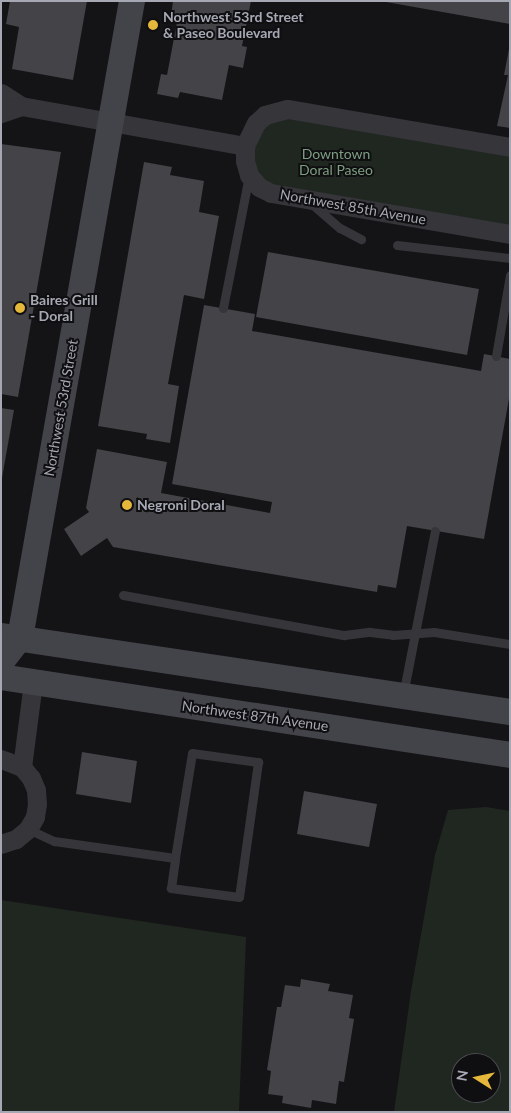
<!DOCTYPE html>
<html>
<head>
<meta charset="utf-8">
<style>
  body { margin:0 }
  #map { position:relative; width:511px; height:1113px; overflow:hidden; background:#141315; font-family:Lato,sans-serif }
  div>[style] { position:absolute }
  .green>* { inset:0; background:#202721 }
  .building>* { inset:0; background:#434348 }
  .lane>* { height:9px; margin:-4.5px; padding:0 4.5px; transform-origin:4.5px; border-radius:4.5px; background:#35353a }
  .street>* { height:19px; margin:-9.5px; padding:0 9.5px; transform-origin:9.5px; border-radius:9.5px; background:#35353a }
  .secondary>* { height:26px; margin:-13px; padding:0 13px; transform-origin:13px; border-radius:13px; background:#43444a }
  .dots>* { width:14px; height:14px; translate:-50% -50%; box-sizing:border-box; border:2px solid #0f0e10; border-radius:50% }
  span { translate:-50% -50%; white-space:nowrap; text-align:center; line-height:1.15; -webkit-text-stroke:4px #0f0e10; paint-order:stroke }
  .poi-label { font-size:14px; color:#a6a9b4; font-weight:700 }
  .left { translate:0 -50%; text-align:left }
  .park-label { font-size:14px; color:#7e9e82 }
  .street-label { font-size:14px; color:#a6a9b4 }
  .frame { position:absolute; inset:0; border:2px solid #a6a9b4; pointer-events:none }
  .north { position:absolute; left:451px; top:1053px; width:50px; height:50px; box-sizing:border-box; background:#0f0e10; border:1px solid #4b4c52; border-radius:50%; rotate:280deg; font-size:14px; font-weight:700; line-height:20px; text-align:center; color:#a6a9b4 }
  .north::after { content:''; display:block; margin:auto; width:18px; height:22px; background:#e5b83b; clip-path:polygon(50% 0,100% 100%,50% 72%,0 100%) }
</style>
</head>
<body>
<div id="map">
  <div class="green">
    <i style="clip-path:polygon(289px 117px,510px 156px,510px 228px,274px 187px,260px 177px,253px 158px,254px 147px,258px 134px,265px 127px,273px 121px)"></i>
    <i style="clip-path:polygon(evenodd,486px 807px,510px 811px,510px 1112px,394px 1112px,411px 991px,435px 855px,448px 810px,486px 807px,461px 1063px,491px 1063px,491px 1093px,461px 1093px,461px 1063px)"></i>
    <i style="clip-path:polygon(1px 900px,246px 937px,239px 1112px,1px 1112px)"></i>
  </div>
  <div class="building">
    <i style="clip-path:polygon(10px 1px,87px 1px,73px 80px,12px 69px,19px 27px,6px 24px)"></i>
    <i style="clip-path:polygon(173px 1px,251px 1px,242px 46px,247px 47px,243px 68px,229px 65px,222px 100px,180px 92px,178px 98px,157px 94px,161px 74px,167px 75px,178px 17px,171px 16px)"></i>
    <i style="clip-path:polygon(386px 1px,510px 1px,510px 24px,386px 2px)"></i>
    <i style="clip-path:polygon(509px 49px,510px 49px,510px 128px,497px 126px,508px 75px,504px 75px)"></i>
    <i style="clip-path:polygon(1px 144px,61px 152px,18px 397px,1px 394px)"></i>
    <i style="clip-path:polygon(144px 162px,172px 167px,170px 175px,204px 181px,199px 212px,219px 216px,204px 299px,184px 295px,168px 384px,179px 386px,170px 443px,146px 439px,147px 434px,98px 426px)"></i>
    <i style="clip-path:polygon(268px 252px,479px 289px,467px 355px,256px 317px)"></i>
    <i style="clip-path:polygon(204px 305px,255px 314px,252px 331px,481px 371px,484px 354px,510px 359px,510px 393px,484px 539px,407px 526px,396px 588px,378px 585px,377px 592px,113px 547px,107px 538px,81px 556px,64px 529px,89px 512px,86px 508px,97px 449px,167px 462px,161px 493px,270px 513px,272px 502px,172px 484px)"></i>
    <i style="clip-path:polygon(1px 408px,14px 410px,2px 478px,1px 478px)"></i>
    <i style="clip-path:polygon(82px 752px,137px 761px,131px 803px,76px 794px)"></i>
    <i style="clip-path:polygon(304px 791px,377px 804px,369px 847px,297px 834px)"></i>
    <i style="clip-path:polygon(301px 979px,330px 984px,328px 991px,353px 995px,349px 1018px,354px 1019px,344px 1082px,339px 1081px,336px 1104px,312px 1100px,311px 1108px,282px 1103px,283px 1096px,268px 1094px,271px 1071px,267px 1070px,277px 1007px,281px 1007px,285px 985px,300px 987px)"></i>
  </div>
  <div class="lane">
    <i style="left:312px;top:204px;width:37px;rotate:41deg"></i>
    <i style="left:340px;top:228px;width:24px;rotate:28deg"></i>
    <i style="left:397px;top:245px;width:114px;rotate:6.6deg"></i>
    <i style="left:223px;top:308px;width:135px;rotate:-78.9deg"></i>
    <i style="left:496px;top:356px;width:82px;rotate:-80.2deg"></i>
    <i style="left:123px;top:595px;width:225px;rotate:10.3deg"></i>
    <i style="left:344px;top:635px;width:26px;rotate:-7deg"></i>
    <i style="left:370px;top:632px;width:23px;rotate:7deg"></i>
    <i style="left:393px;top:635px;width:41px;rotate:-4.2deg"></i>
    <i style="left:434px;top:632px;width:77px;rotate:9deg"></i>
    <i style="left:403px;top:695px;width:167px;rotate:-79deg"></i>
    <i style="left:28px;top:829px;width:29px;rotate:25deg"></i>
    <i style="left:54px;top:841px;width:122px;rotate:8deg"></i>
    <i style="left:175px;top:858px;width:106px;rotate:-80.8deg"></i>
    <i style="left:192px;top:753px;width:67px;rotate:7.8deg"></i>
    <i style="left:258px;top:762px;width:136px;rotate:98deg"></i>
    <i style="left:239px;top:897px;width:69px;rotate:-172.5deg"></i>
    <i style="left:171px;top:888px;width:30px;rotate:-82deg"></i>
  </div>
  <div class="street">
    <i style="left:1px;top:93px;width:24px;rotate:33deg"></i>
    <i style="left:21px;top:106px;width:228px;rotate:10.1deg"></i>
    <i style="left:1px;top:113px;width:21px;rotate:-19deg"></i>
    <i style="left:510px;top:147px;width:226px;rotate:-170.3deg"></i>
    <i style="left:287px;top:109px;width:23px;rotate:165deg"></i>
    <i style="left:265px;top:115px;width:12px;rotate:138deg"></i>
    <i style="left:256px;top:123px;width:25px;rotate:116deg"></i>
    <i style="left:245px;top:146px;width:15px;rotate:90deg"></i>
    <i style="left:245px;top:161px;width:15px;rotate:74deg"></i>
    <i style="left:249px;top:175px;width:16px;rotate:50deg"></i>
    <i style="left:259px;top:187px;width:13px;rotate:27deg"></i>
    <i style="left:271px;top:193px;width:242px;rotate:9.7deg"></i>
    <i style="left:1px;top:759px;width:22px;rotate:21deg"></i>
    <i style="left:22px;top:767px;width:14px;rotate:51deg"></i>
    <i style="left:31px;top:778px;width:13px;rotate:67deg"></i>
    <i style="left:36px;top:790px;width:14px;rotate:86deg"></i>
    <i style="left:37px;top:804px;width:13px;rotate:99deg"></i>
    <i style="left:35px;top:817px;width:14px;rotate:120deg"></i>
    <i style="left:28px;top:829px;width:16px;rotate:140deg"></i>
    <i style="left:16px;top:839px;width:16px;rotate:162deg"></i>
    <i style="left:22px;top:767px;width:86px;rotate:-82.6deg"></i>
  </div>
  <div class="secondary">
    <i style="left:2px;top:636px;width:514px;rotate:8.51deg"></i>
    <i style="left:1px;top:662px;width:31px;rotate:-52deg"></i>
    <i style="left:20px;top:638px;width:647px;rotate:-80.03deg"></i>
    <i style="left:1px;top:677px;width:515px;rotate:8.71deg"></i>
  </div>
  <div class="dots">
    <i style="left:153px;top:25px;background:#e5b83b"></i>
    <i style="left:20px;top:308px;background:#e5b83b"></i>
    <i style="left:127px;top:505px;background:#e5b83b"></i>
  </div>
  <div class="poi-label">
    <span class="left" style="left:163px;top:25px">Northwest 53rd Street<br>&amp; Paseo Boulevard</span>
    <span class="left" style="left:30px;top:308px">Baires Grill<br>- Doral</span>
    <span class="left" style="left:137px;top:505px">Negroni Doral</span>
  </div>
  <div class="park-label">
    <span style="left:336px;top:162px">Downtown<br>Doral Paseo</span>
  </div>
  <div class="street-label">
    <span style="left:353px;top:207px;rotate:10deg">Northwest 85th Avenue</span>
    <span style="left:61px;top:408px;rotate:-80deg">Northwest 53rd Street</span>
    <span style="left:255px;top:716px;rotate:8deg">Northwest 87th Avenue</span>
  </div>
  <div class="frame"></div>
  <div class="north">N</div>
</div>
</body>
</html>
